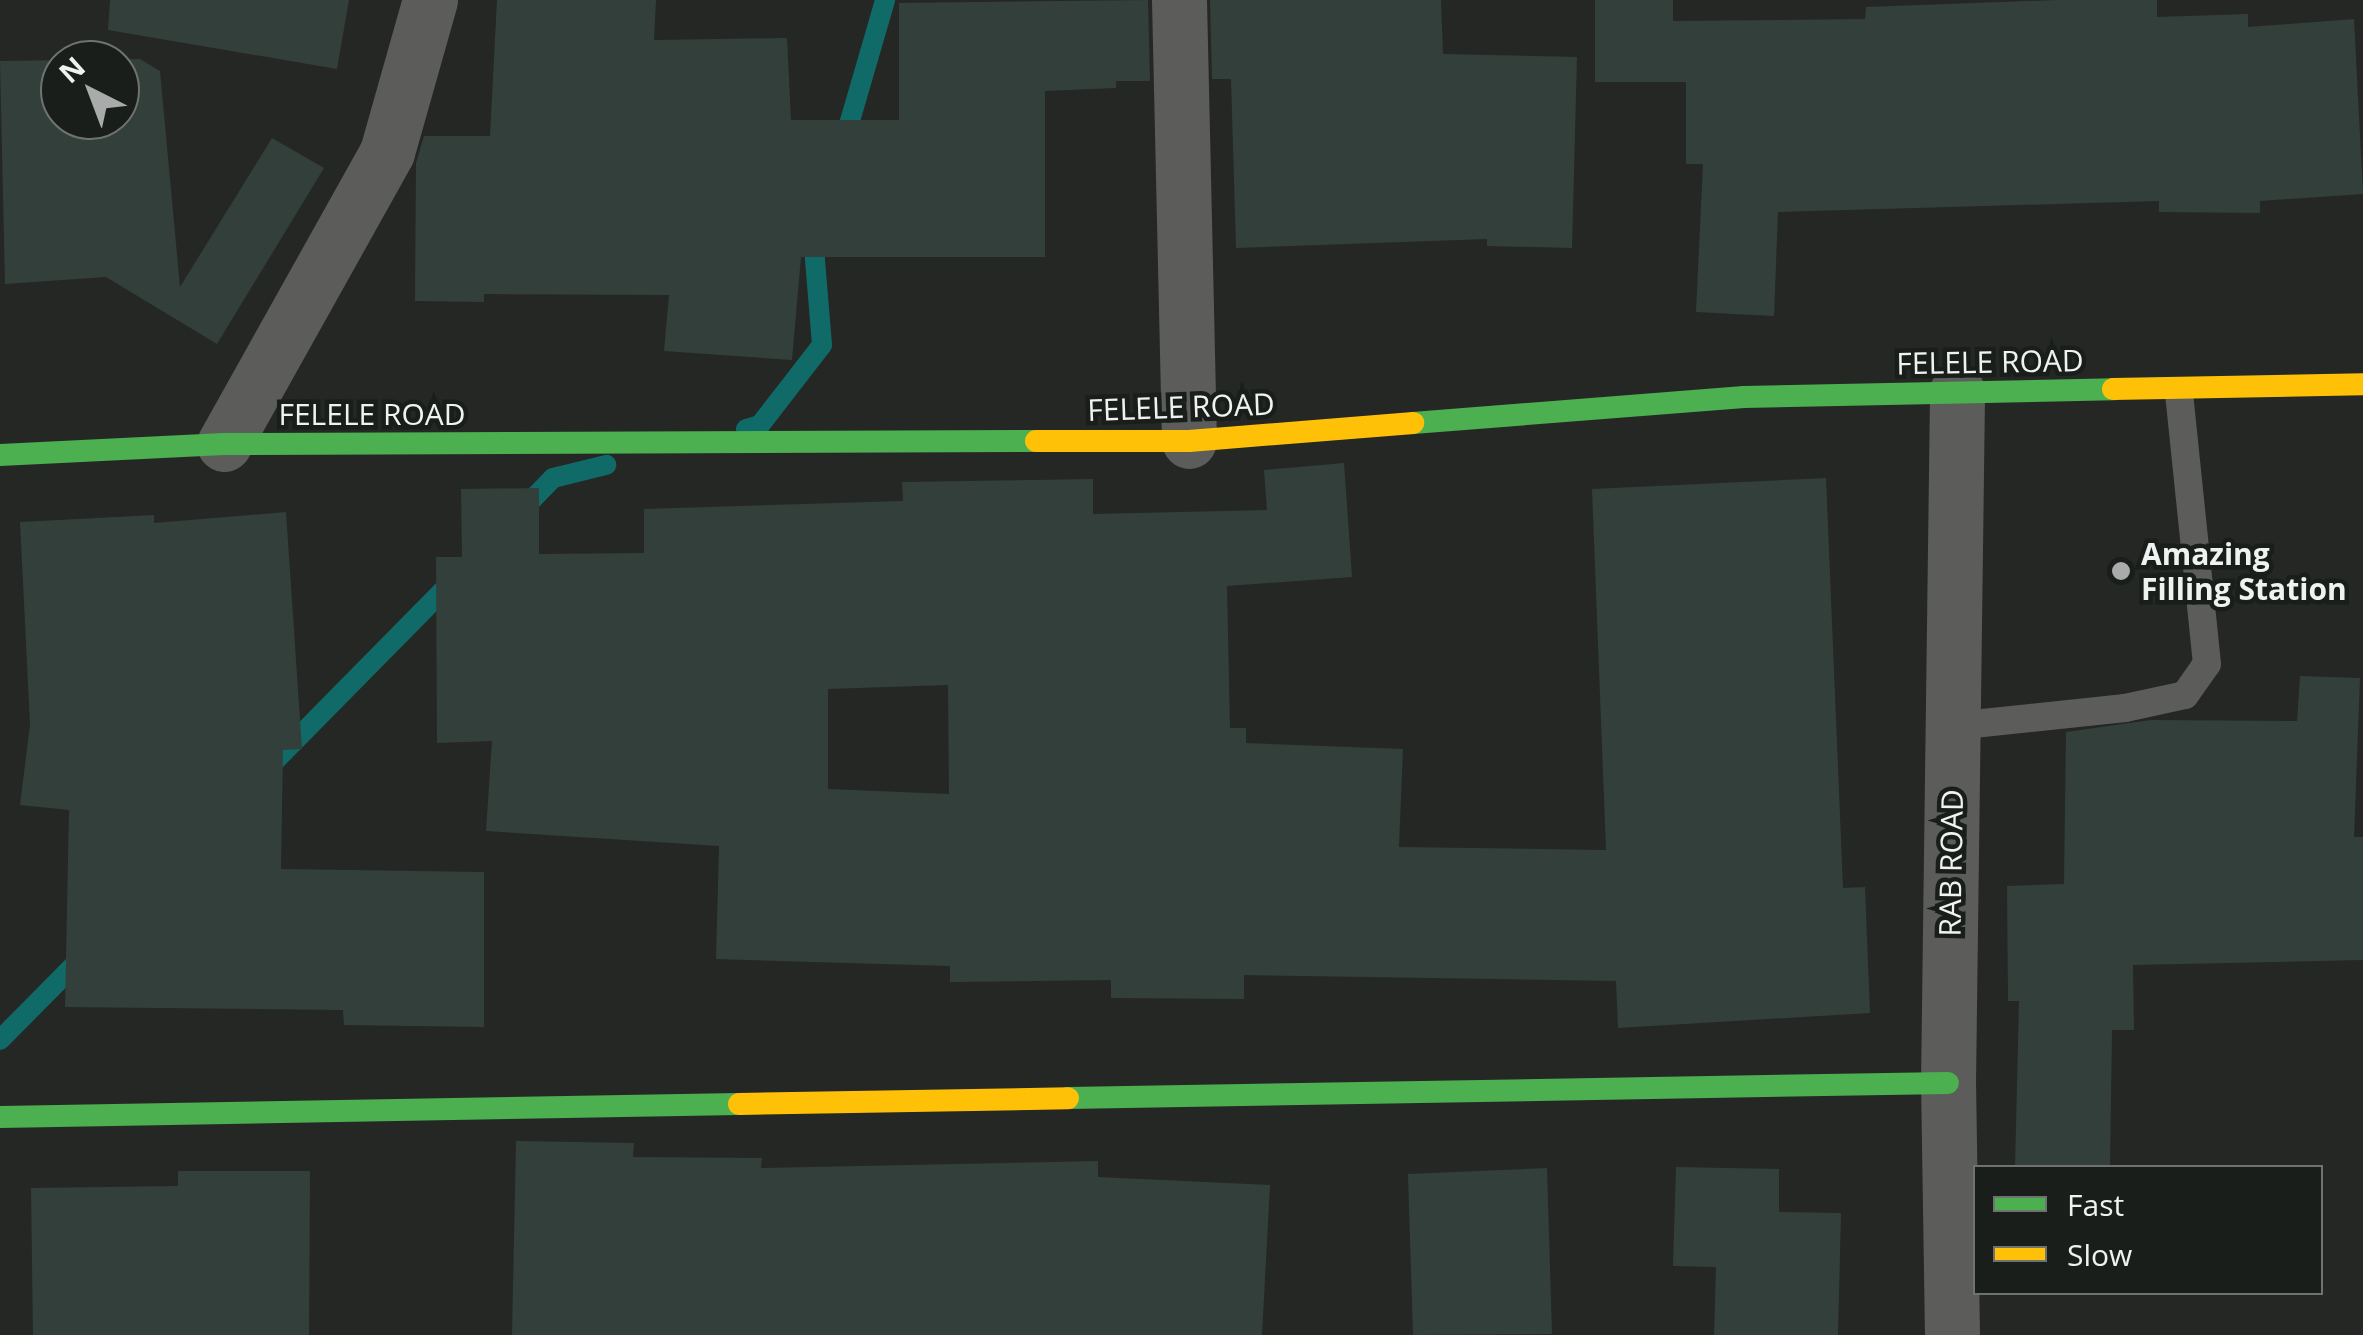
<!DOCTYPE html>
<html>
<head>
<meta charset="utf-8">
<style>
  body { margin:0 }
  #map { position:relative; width:2363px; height:1335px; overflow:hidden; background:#252725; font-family:"Open Sans",sans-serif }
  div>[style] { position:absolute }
  .stream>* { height:20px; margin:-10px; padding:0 10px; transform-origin:10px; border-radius:10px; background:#106a67 }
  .building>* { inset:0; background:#333f3b }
  .lane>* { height:28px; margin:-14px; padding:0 14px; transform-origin:14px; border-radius:14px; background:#5c5d5b }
  .street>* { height:55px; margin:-27.5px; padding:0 27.5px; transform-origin:27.5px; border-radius:27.5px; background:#5c5d5b }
  .fast>* { height:22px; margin:-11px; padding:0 11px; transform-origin:11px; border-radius:11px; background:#4caf50 }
  .slow>* { height:22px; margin:-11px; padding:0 11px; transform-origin:11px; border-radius:11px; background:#ffc107 }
  .dots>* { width:28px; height:28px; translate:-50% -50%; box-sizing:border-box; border:5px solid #1a1e1b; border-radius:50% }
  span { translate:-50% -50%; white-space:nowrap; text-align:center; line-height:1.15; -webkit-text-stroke:9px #1a1e1b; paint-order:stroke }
  .street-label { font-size:30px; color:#eff2f0 }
  .poi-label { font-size:30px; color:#eff2f0; font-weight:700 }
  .left { translate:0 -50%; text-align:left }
  .legend { position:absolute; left:1973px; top:1165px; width:350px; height:130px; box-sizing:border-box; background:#1a1e1b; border:2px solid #6f7370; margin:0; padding:12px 18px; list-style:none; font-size:30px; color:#eff2f0 }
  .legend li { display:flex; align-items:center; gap:20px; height:50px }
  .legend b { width:50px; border:2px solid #6f7370 }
  .north { position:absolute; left:40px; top:40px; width:100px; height:100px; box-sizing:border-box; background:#1a1e1b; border:2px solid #6f7370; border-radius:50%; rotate:318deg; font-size:28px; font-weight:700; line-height:40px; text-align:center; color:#eff2f0 }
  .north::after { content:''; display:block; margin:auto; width:35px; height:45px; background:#a8aba9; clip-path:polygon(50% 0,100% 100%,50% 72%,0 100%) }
</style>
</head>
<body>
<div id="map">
  <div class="stream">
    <i style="left:843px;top:145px;width:151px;rotate:-73.8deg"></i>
    <i style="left:746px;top:429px;width:15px;rotate:-16deg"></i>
    <i style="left:760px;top:425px;width:101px;rotate:-52.2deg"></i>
    <i style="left:822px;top:345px;width:97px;rotate:-94.7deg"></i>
    <i style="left:814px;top:248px;width:18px;rotate:-74deg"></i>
    <i style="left:521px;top:511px;width:46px;rotate:-45.9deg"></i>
    <i style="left:553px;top:478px;width:55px;rotate:-13.8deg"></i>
    <i style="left:265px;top:771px;width:271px;rotate:-45.4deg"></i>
    <i style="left:0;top:1040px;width:118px;rotate:-45.3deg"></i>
  </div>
  <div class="building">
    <i style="clip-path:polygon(110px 0,349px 0,337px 69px,108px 30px)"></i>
    <i style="clip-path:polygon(497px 0,656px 0,654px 40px,787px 38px,791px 120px,899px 120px,899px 3px,1148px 0,1150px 81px,1116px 81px,1116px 88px,1045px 91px,1045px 257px,801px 257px,792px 360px,664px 351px,669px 295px,484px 294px,484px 302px,415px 301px,416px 163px,424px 136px,490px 136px)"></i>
    <i style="clip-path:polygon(1210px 0,1441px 0,1443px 54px,1577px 57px,1572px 248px,1487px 246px,1487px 239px,1236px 248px,1231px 79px,1212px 79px)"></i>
    <i style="clip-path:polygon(1595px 0,1673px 0,1673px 21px,1865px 19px,1866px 7px,2057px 0,2157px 0,2157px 17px,2248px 14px,2248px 27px,2354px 19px,2363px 194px,2260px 201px,2260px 213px,2159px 212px,2159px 201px,1778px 212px,1774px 316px,1696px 312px,1703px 164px,1686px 164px,1686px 82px,1595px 82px)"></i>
    <i style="clip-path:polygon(evenodd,140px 59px,160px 71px,180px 287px,272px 138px,324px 168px,217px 344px,106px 277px,5px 284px,0 61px,140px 59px,60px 60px,120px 60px,120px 120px,60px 120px,60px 60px)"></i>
    <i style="clip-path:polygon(evenodd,1344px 463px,1352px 577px,1227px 586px,1230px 728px,1246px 728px,1246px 743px,1403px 749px,1399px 847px,1606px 850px,1592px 489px,1826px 478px,1843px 888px,1865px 887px,1870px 1013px,1618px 1028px,1616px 981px,1244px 975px,1244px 999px,1111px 998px,1111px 980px,950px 982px,950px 966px,716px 959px,719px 846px,486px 831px,492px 741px,437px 743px,436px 557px,462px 557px,461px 489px,539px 488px,539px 554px,644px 553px,644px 509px,903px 501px,902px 482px,1093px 479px,1093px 514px,1267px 510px,1264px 470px,1344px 463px,948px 685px,949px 794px,828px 789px,828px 689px,948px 685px)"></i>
    <i style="clip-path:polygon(286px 512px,302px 749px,283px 750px,281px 869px,484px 872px,484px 1027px,344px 1025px,343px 1010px,65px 1007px,69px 810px,20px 805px,30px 725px,20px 522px,154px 515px,154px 523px)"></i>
    <i style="clip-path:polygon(2300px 676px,2360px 678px,2354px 837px,2363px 837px,2363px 960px,2133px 965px,2134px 1030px,2112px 1030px,2110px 1168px,2015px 1168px,2019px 1001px,2008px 1001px,2007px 886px,2064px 884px,2066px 732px,2151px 720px,2297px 721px)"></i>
    <i style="clip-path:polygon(516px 1141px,634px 1143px,633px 1157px,762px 1158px,761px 1168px,1098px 1161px,1098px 1177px,1270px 1185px,1262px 1335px,512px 1335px)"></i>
    <i style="clip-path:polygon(1676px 1167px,1779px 1169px,1779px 1212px,1841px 1213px,1838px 1335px,1714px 1335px,1716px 1267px,1673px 1266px)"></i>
    <i style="clip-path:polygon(1547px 1168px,1552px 1334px,1413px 1335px,1408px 1174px)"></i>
    <i style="clip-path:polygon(178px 1171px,310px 1171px,309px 1335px,33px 1335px,31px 1188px,178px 1186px)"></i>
  </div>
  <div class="lane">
    <i style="left:1954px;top:726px;width:172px;rotate:-6deg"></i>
    <i style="left:2125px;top:708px;width:61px;rotate:-12.2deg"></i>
    <i style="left:2185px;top:695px;width:38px;rotate:-55deg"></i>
    <i style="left:2207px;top:664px;width:274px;rotate:-95.9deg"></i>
  </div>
  <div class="street">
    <i style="left:1179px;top:0;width:441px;rotate:88.7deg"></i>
    <i style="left:224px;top:444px;width:334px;rotate:-60.8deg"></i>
    <i style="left:387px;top:152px;width:158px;rotate:-74.2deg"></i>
    <i style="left:1952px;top:1335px;width:252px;rotate:-90.9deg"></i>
    <i style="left:1948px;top:1083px;width:692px;rotate:-89.25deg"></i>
  </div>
  <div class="fast">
    <i style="left:1413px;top:423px;width:332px;rotate:-4.5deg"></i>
    <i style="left:1744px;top:397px;width:369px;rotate:-1.2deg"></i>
    <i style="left:0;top:455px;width:224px;rotate:-2.8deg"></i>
    <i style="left:224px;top:444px;width:812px;rotate:-0.21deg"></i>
    <i style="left:1068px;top:1098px;width:880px;rotate:-0.98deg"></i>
    <i style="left:0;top:1117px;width:739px;rotate:-1.01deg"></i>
  </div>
  <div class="slow">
    <i style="left:2113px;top:389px;width:250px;rotate:-1.1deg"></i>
    <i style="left:1036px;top:441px;width:153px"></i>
    <i style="left:1189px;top:441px;width:225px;rotate:-4.6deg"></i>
    <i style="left:739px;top:1104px;width:329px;rotate:-1deg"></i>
  </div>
  <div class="dots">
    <i style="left:2121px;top:571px;background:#a8aba9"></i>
  </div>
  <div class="street-label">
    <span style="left:1990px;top:362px;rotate:-1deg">FELELE ROAD</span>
    <span style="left:1181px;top:407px;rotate:-2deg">FELELE ROAD</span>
    <span style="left:372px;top:414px">FELELE ROAD</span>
    <span style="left:1951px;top:863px;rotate:-89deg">RAB ROAD</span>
  </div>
  <div class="poi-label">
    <span class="left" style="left:2141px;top:571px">Amazing<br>Filling Station</span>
  </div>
  <ul class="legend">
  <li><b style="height:12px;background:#4caf50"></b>Fast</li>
  <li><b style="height:12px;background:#ffc107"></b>Slow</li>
  </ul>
  <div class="north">N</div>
</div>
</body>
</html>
